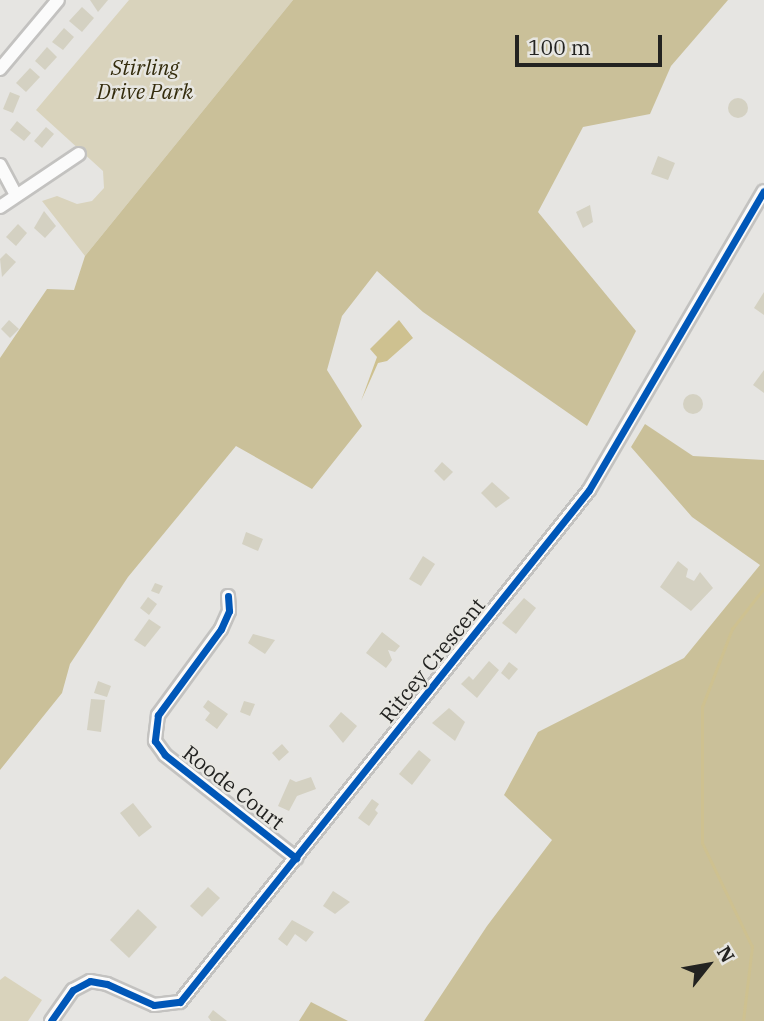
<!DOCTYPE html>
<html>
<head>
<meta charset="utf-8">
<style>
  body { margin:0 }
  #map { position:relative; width:764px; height:1021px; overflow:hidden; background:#e6e5e2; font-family:"IBM Plex Serif",serif }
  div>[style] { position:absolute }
  .green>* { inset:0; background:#d9d3bc }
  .forest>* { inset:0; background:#cac099 }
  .water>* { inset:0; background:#cec190 }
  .stream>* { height:2.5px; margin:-1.25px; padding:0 1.25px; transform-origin:1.25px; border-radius:1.25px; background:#cec190 }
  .building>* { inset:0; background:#d4d1c2 }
  .round { border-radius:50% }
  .roads { filter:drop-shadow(2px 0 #c3c2c0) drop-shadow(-2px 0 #c3c2c0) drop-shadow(0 2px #c3c2c0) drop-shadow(0 -2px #c3c2c0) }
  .minor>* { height:12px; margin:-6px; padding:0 6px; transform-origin:6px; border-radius:6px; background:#fbfbfb }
  .cycleway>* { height:7px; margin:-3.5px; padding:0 3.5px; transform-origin:3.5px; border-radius:3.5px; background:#0057b8 }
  span { translate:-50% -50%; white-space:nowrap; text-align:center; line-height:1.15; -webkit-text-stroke:5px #e7e6e1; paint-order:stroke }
  .park-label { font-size:21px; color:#342c0d; font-style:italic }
  .street-label { font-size:21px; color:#232321 }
  .north { position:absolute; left:673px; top:930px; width:70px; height:70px; -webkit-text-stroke:5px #e7e6e1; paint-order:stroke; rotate:59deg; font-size:19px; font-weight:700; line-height:28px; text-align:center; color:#232321 }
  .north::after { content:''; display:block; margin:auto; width:24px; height:32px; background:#232321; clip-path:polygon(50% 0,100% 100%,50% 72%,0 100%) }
  .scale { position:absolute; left:515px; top:35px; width:147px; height:32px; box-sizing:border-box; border:4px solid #232321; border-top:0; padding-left:9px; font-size:21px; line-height:24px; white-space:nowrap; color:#232321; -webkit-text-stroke:5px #e7e6e1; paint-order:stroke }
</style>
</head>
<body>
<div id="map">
  <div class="green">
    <i style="clip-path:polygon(129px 0,293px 0,85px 256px,42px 201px,57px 196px,77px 204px,92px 201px,104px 188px,103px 171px,36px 110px)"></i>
    <i style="clip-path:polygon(5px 976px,42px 1000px,28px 1021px,0 1021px,0 980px)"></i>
  </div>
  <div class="forest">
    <i style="clip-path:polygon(293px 0,728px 0,671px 66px,650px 114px,583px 127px,538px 212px,636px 331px,587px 426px,423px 312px,377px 271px,342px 316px,327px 370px,362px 426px,312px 489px,236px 446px,128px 577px,70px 664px,62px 693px,0 770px,0 358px,47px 289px,74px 290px,85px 256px)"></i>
    <i style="clip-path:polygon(645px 424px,693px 456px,764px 460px,764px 1021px,424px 1021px,487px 926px,552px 840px,504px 795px,538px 732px,684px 658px,760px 565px,692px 517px,631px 447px)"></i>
    <i style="clip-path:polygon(311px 1002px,348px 1021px,299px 1021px)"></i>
  </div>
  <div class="water">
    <i style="clip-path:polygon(399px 320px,413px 338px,387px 361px,378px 363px,361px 401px,377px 357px,370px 349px)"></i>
  </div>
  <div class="stream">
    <i style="left:743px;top:1021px;width:75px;rotate:-83.1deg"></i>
    <i style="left:752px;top:947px;width:115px;rotate:-115.7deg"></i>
    <i style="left:702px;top:843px;width:136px;rotate:-90deg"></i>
    <i style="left:702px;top:707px;width:84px;rotate:-69deg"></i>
    <i style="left:732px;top:629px;width:52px;rotate:-52deg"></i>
  </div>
  <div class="building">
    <i style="clip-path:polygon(90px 0,108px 0,98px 12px)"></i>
    <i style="clip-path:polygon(82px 7px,94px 18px,82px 32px,69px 21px)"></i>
    <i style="clip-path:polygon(64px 28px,74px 37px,63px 50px,52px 42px)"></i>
    <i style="clip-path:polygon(47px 47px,57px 57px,45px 70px,35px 61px)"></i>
    <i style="clip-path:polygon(30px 68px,40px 77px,26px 92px,16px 83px)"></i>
    <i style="clip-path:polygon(10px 92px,20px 96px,13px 113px,3px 109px)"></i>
    <i class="round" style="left:728px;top:98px;width:20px;height:20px"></i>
    <i style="clip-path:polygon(17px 121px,31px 133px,24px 141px,10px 130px)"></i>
    <i style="clip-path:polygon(46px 127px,54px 134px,42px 148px,34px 141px)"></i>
    <i style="clip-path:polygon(658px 156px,675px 163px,668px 180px,651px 174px)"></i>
    <i style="clip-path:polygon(590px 205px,593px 222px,583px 228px,576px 212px)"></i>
    <i style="clip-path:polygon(44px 211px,56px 226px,45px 238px,34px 228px)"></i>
    <i style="clip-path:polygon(18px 224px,27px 233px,16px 246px,6px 237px)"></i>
    <i style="clip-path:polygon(6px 253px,16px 262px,2px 277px,0 259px)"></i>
    <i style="clip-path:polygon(764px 292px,764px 315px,754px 308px)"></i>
    <i style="clip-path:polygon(9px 320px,19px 329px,10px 338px,1px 329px)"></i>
    <i style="clip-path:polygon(764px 370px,764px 393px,753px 385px)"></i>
    <i class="round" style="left:683px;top:394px;width:20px;height:20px"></i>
    <i style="clip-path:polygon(442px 462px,453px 472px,444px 481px,434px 471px)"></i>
    <i style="clip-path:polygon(492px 482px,510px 498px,496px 508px,481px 493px)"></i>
    <i style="clip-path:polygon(246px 532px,263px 539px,258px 551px,242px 544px)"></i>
    <i style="clip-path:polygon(423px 556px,435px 564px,421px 586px,409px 579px)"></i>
    <i style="clip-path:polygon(678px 561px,688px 569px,686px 577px,694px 581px,700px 572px,713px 588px,691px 611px,660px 587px)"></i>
    <i style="clip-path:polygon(155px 583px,163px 586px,159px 594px,151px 591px)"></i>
    <i style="clip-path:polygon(148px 597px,157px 604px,149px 615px,140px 608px)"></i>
    <i style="clip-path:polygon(524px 598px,536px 608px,516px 634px,502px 623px)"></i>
    <i style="clip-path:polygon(149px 619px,161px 627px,145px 647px,134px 640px)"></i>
    <i style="clip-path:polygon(382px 632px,400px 646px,395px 652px,388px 650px,392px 660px,386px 668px,366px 653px)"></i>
    <i style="clip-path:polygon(253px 634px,275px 640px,265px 654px,248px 643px)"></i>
    <i style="clip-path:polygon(489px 661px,499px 670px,477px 698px,461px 684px,469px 676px,473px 680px)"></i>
    <i style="clip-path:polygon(509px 662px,518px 669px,509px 680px,501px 673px)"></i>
    <i style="clip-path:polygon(98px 681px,111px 686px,107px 697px,94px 693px)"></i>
    <i style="clip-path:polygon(91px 699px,105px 700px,101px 732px,87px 730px)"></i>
    <i style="clip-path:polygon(208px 700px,228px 714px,217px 729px,205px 720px,210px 713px,203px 707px)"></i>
    <i style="clip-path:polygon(244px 701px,255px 704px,250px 716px,240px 712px)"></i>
    <i style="clip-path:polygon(449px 708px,465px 722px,455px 741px,432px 723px)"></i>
    <i style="clip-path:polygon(341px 712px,357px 726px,343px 743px,329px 726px)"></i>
    <i style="clip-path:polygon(282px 744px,289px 752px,279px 761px,272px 753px)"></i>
    <i style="clip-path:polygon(419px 750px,431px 760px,412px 785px,399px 774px)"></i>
    <i style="clip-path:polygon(311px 777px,316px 789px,297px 796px,289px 811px,278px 806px,290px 779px,296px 782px)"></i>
    <i style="clip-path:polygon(372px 799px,379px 804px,375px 810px,378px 813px,369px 826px,358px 818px)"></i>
    <i style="clip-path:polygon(133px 803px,152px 827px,139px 837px,120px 813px)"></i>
    <i style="clip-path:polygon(208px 887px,220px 898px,202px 917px,190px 906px)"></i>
    <i style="clip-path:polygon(333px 891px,350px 902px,335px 914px,323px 906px)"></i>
    <i style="clip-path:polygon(138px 909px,157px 927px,129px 958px,110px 940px)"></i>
    <i style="clip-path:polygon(292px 920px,314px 932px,306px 942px,295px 934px,287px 946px,278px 939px)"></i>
    <i style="clip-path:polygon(213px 1010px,227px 1021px,211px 1021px,208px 1017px)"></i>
  </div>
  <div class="roads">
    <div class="minor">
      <i style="left:0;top:69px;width:90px;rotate:-50deg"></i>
      <i style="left:0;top:165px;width:34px;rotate:62deg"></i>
      <i style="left:0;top:207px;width:95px;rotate:-33.9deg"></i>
      <i style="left:228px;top:596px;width:15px;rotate:86deg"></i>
      <i style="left:229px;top:611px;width:20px;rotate:114deg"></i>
      <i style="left:221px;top:629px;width:107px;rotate:126.2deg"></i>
      <i style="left:158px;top:715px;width:26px;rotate:97deg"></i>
      <i style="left:155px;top:741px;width:17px;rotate:54deg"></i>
      <i style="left:165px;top:755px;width:167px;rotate:38.2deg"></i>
      <i style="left:51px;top:1021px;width:38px;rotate:-55deg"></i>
      <i style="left:73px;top:990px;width:19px;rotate:-28deg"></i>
      <i style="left:90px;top:981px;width:17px;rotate:10deg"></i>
      <i style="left:107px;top:984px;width:51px;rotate:24.1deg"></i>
      <i style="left:154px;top:1005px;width:26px;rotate:-7deg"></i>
      <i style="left:180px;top:1002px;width:655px;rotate:-51.38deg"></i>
      <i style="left:589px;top:490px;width:346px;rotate:-59.7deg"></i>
    </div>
  </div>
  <div class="cycleway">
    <i style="left:228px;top:596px;width:15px;rotate:86deg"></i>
    <i style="left:229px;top:611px;width:20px;rotate:114deg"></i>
    <i style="left:221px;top:629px;width:107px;rotate:126.2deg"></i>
    <i style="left:158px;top:715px;width:26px;rotate:97deg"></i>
    <i style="left:155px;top:741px;width:17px;rotate:54deg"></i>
    <i style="left:165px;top:755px;width:167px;rotate:38.2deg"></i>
    <i style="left:51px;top:1021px;width:38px;rotate:-55deg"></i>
    <i style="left:73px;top:990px;width:19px;rotate:-28deg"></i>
    <i style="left:90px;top:981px;width:17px;rotate:10deg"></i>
    <i style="left:107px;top:984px;width:51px;rotate:24.1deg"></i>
    <i style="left:154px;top:1005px;width:26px;rotate:-7deg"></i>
    <i style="left:180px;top:1002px;width:655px;rotate:-51.38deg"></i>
    <i style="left:589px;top:490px;width:346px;rotate:-59.7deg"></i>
  </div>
  <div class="park-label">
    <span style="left:145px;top:79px">Stirling<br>Drive Park</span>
  </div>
  <div class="street-label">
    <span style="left:432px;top:660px;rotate:-51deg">Ritcey Crescent</span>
    <span style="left:234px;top:787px;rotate:38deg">Roode Court</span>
  </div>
  <div class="north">N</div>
  <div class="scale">100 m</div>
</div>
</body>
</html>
